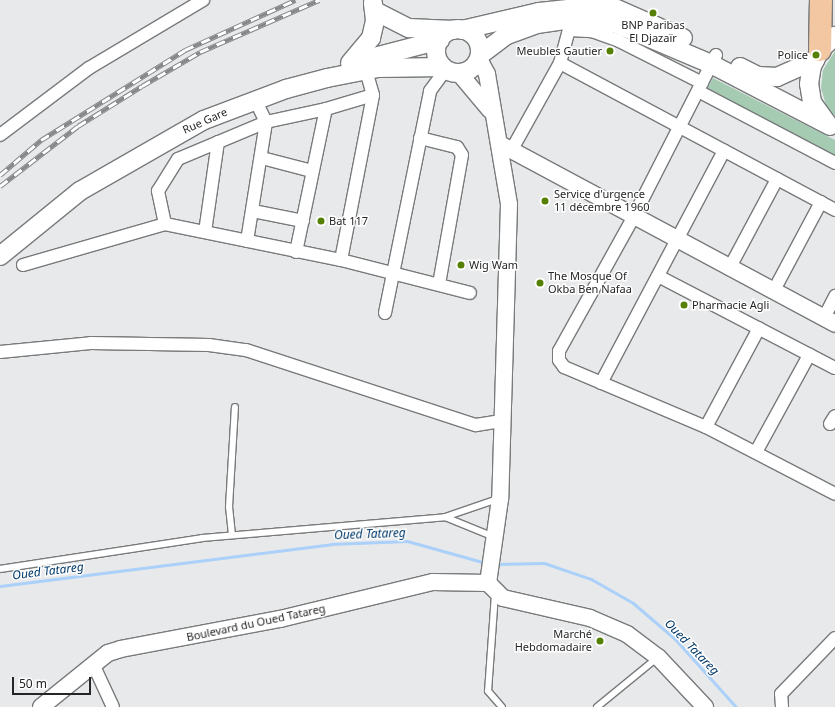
<!DOCTYPE html>
<html>
<head>
<meta charset="utf-8">
<style>
  body { margin:0 }
  #map { position:relative; width:835px; height:707px; overflow:hidden; background:#e8e9eb; font-family:"Noto Sans",sans-serif }
  div>[style] { position:absolute }
  .green>* { inset:0; background:#a5ccb2 }
  .stream>* { height:3px; margin:-1.5px; padding:0 1.5px; transform-origin:1.5px; border-radius:1.5px; background:#abd0f9 }
  .roads { filter:drop-shadow(1px 0 #787a7b) drop-shadow(-1px 0 #787a7b) drop-shadow(0 1px #787a7b) drop-shadow(0 -1px #787a7b) }
  .service>* { height:6px; margin:-3px; padding:0 3px; transform-origin:3px; border-radius:3px; background:#fff }
  .minor>* { height:12px; margin:-6px; padding:0 6px; transform-origin:6px; border-radius:6px; background:#fff }
  .tertiary>* { height:16px; margin:-8px; padding:0 8px; transform-origin:8px; border-radius:8px; background:#fff }
  .secondary>* { height:18px; margin:-9px; padding:0 9px; transform-origin:9px; border-radius:9px; background:#fff }
  .secondary>.ring { margin:-9px; padding:0; box-sizing:content-box; background:none; border:18px solid #fff; border-radius:50% }
  .motorway>* { height:22px; margin:-11px; padding:0 11px; transform-origin:11px; border-radius:11px; background:#f2c7a1 }
  .rail>* { height:4.5px; margin-top:-2.25px; transform-origin:0; background:repeating-linear-gradient(90deg,#fff 0 9px,#868788 0 18px); box-sizing:border-box; border-block:1px solid #868788 }
  .dots>* { width:11px; height:11px; translate:-50% -50%; box-sizing:border-box; border:2px solid #fff; border-radius:50% }
  span { translate:-50% -50%; white-space:nowrap; text-align:center; line-height:1.15; -webkit-text-stroke:3px #fff; paint-order:stroke }
  .poi-label { font-size:11px; color:#252526 }
  .right { translate:-100% -50%; text-align:right }
  .left { translate:0 -50%; text-align:left }
  .street-label { font-size:11px; color:#252526 }
  .water-label { font-size:12px; color:#003969; font-style:italic }
  .scale { position:absolute; left:12px; top:677px; width:79px; height:18px; box-sizing:border-box; border:2px solid #252526; border-top:0; padding-left:5px; font-size:12px; line-height:14px; white-space:nowrap; color:#252526; -webkit-text-stroke:3px #fff; paint-order:stroke }
</style>
</head>
<body>
<div id="map">
  <div class="green">
    <i style="clip-path:polygon(835px 51px,835px 116px,826px 105px,821px 88px,823px 70px)"></i>
    <i style="clip-path:polygon(713px 78px,835px 140px,835px 157px,706px 91px)"></i>
  </div>
  <div class="stream">
    <i style="left:496px;top:564px;width:48px;rotate:-1.2deg"></i>
    <i style="left:544px;top:563px;width:50px;rotate:18.8deg"></i>
    <i style="left:591px;top:579px;width:48px;rotate:29.7deg"></i>
    <i style="left:633px;top:603px;width:55px;rotate:40.6deg"></i>
    <i style="left:675px;top:639px;width:91px;rotate:48.1deg"></i>
    <i style="left:0;top:586px;width:334px;rotate:-7.2deg"></i>
    <i style="left:331px;top:544px;width:76px;rotate:-2.3deg"></i>
    <i style="left:407px;top:541px;width:82px;rotate:15.6deg"></i>
  </div>
  <div class="roads">
    <div class="service">
      <i style="left:445px;top:517px;width:53px;rotate:22.2deg"></i>
      <i style="left:232px;top:535px;width:28px;rotate:-96deg"></i>
      <i style="left:229px;top:507px;width:100px;rotate:-86.6deg"></i>
      <i style="left:0;top:569px;width:204px;rotate:-8.7deg"></i>
      <i style="left:202px;top:538px;width:244px;rotate:-4.9deg"></i>
      <i style="left:445px;top:517px;width:56px;rotate:-18.8deg"></i>
      <i style="left:495px;top:594px;width:97px;rotate:94.1deg"></i>
      <i style="left:488px;top:691px;width:21px;rotate:49deg"></i>
      <i style="left:597px;top:707px;width:79px;rotate:-39.3deg"></i>
    </div>
    <div class="minor">
      <i style="left:570px;top:30px;width:22px;rotate:3deg"></i>
      <i style="left:592px;top:31px;width:29px;rotate:20deg"></i>
      <i style="left:619px;top:41px;width:93px;rotate:26.8deg"></i>
      <i style="left:716px;top:55px;width:183px;rotate:117deg"></i>
      <i style="left:633px;top:218px;width:152px;rotate:119.1deg"></i>
      <i style="left:559px;top:351px;width:9px;rotate:90deg"></i>
      <i style="left:559px;top:360px;width:9px;rotate:54deg"></i>
      <i style="left:564px;top:367px;width:154px;rotate:22.9deg"></i>
      <i style="left:706px;top:427px;width:145px;rotate:27.4deg"></i>
      <i style="left:560px;top:63px;width:42px;rotate:-75deg"></i>
      <i style="left:698px;top:91px;width:155px;rotate:27.7deg"></i>
      <i style="left:0;top:135px;width:111px;rotate:-37deg"></i>
      <i style="left:89px;top:68px;width:133px;rotate:-30.8deg"></i>
      <i style="left:420px;top:138px;width:38px;rotate:14deg"></i>
      <i style="left:457px;top:147px;width:9px;rotate:58deg"></i>
      <i style="left:462px;top:155px;width:131px;rotate:100.1deg"></i>
      <i style="left:511px;top:151px;width:101px;rotate:-60.9deg"></i>
      <i style="left:560px;top:63px;width:312px;rotate:28.1deg"></i>
      <i style="left:262px;top:158px;width:52px;rotate:14.6deg"></i>
      <i style="left:253px;top:211px;width:51px;rotate:11.3deg"></i>
      <i style="left:165px;top:224px;width:34px;rotate:-102deg"></i>
      <i style="left:158px;top:191px;width:38px;rotate:-58deg"></i>
      <i style="left:178px;top:159px;width:95px;rotate:-22.8deg"></i>
      <i style="left:266px;top:122px;width:61px;rotate:-12.2deg"></i>
      <i style="left:205px;top:232px;width:91px;rotate:-81.8deg"></i>
      <i style="left:247px;top:241px;width:121px;rotate:-80.9deg"></i>
      <i style="left:266px;top:122px;width:25px;rotate:-116deg"></i>
      <i style="left:296px;top:252px;width:146px;rotate:-78.2deg"></i>
      <i style="left:326px;top:109px;width:49px;rotate:-16.6deg"></i>
      <i style="left:341px;top:260px;width:168px;rotate:-79deg"></i>
      <i style="left:373px;top:95px;width:26px;rotate:-106deg"></i>
      <i style="left:23px;top:265px;width:148px;rotate:-16.1deg"></i>
      <i style="left:165px;top:224px;width:180px;rotate:11.6deg"></i>
      <i style="left:341px;top:260px;width:133px;rotate:14.3deg"></i>
      <i style="left:729px;top:269px;width:102px;rotate:-61.9deg"></i>
      <i style="left:658px;top:276px;width:199px;rotate:27.5deg"></i>
      <i style="left:773px;top:292px;width:102px;rotate:-61.9deg"></i>
      <i style="left:385px;top:313px;width:227px;rotate:-78.5deg"></i>
      <i style="left:430px;top:91px;width:27px;rotate:-54deg"></i>
      <i style="left:824px;top:318px;width:25px;rotate:-63deg"></i>
      <i style="left:0;top:352px;width:91px;rotate:-5.6deg"></i>
      <i style="left:91px;top:343px;width:118px;rotate:1deg"></i>
      <i style="left:209px;top:345px;width:37px;rotate:8deg"></i>
      <i style="left:246px;top:350px;width:242px;rotate:18.1deg"></i>
      <i style="left:476px;top:425px;width:24px;rotate:-9deg"></i>
      <i style="left:601px;top:383px;width:263px;rotate:-62.1deg"></i>
      <i style="left:830px;top:424px;width:9px;rotate:-58deg"></i>
      <i style="left:706px;top:427px;width:112px;rotate:-61.8deg"></i>
      <i style="left:756px;top:452px;width:111px;rotate:-61.3deg"></i>
      <i style="left:93px;top:664px;width:47px;rotate:65.1deg"></i>
      <i style="left:782px;top:707px;width:13px;rotate:-94deg"></i>
      <i style="left:781px;top:694px;width:78px;rotate:-46deg"></i>
    </div>
    <div class="tertiary">
      <i style="left:479px;top:59px;width:17px;rotate:62deg"></i>
      <i style="left:487px;top:74px;width:132px;rotate:80.4deg"></i>
      <i style="left:509px;top:204px;width:295px;rotate:91.7deg"></i>
      <i style="left:500px;top:499px;width:85px;rotate:98.1deg"></i>
      <i style="left:488px;top:583px;width:21px;rotate:45deg"></i>
      <i style="left:503px;top:598px;width:89px;rotate:12.9deg"></i>
      <i style="left:590px;top:618px;width:40px;rotate:23.4deg"></i>
      <i style="left:627px;top:634px;width:39px;rotate:37deg"></i>
      <i style="left:658px;top:657px;width:69px;rotate:46.8deg"></i>
      <i style="left:459px;top:73px;width:48px;rotate:50deg"></i>
      <i style="left:500px;top:144px;width:380px;rotate:28.2deg"></i>
      <i style="left:41px;top:707px;width:86px;rotate:-38.9deg"></i>
      <i style="left:108px;top:653px;width:14px;rotate:-17deg"></i>
      <i style="left:121px;top:649px;width:162px;rotate:-10.7deg"></i>
      <i style="left:280px;top:619px;width:157px;rotate:-13.6deg"></i>
      <i style="left:433px;top:582px;width:55px;rotate:1deg"></i>
    </div>
    <div class="secondary">
      <i style="left:375px;top:11px;width:38px;rotate:27deg"></i>
      <i style="left:409px;top:28px;width:45px;rotate:2.5deg"></i>
      <i class="ring" style="left:436px;top:29px;width:26px;height:26px"></i>
      <i style="left:462px;top:30px;width:79px;rotate:-13.2deg"></i>
      <i style="left:539px;top:12px;width:48px;rotate:-5.9deg"></i>
      <i style="left:587px;top:7px;width:30px;rotate:4deg"></i>
      <i style="left:617px;top:9px;width:72px;rotate:23.7deg"></i>
      <i style="left:480px;top:55px;width:34px;rotate:-37deg"></i>
      <i style="left:507px;top:35px;width:32px;rotate:-20deg"></i>
      <i style="left:537px;top:24px;width:35px;rotate:-8deg"></i>
      <i style="left:572px;top:19px;width:42px;rotate:5.4deg"></i>
      <i style="left:614px;top:23px;width:105px;rotate:22.9deg"></i>
      <i style="left:711px;top:64px;width:134px;rotate:27.5deg"></i>
      <i style="left:355px;top:62px;width:88px;rotate:-14.5deg"></i>
      <i style="left:350px;top:63px;width:33px;rotate:-50deg"></i>
      <i style="left:371px;top:38px;width:18px;rotate:-77deg"></i>
      <i style="left:375px;top:20px;width:17px;rotate:-97deg"></i>
      <i style="left:740px;top:67px;width:20px;rotate:27deg"></i>
      <i style="left:758px;top:76px;width:19px;rotate:3deg"></i>
      <i style="left:777px;top:77px;width:42px;rotate:-24.1deg"></i>
      <i style="left:827px;top:123px;width:26px;rotate:-126deg"></i>
      <i style="left:812px;top:102px;width:18px;rotate:-99deg"></i>
      <i style="left:809px;top:84px;width:18px;rotate:-81deg"></i>
      <i style="left:812px;top:66px;width:18px;rotate:-63deg"></i>
      <i style="left:820px;top:50px;width:21px;rotate:-43deg"></i>
      <i style="left:0;top:256px;width:103px;rotate:-39.1deg"></i>
      <i style="left:80px;top:191px;width:143px;rotate:-29.8deg"></i>
      <i style="left:204px;top:120px;width:88px;rotate:-20.7deg"></i>
      <i style="left:286px;top:89px;width:42px;rotate:-15deg"></i>
      <i style="left:327px;top:78px;width:52px;rotate:-11.1deg"></i>
      <i style="left:378px;top:68px;width:65px;rotate:-0.9deg"></i>
    </div>
    <div class="motorway">
      <i style="left:820px;top:50px;width:50px;rotate:-88.9deg"></i>
    </div>
  </div>
  <div class="rail">
    <i style="left:0;top:175px;width:54px;rotate:-40.5deg"></i>
    <i style="left:41px;top:140px;width:170px;rotate:-32deg"></i>
    <i style="left:185px;top:50px;width:121px;rotate:-24.4deg"></i>
    <i style="left:0;top:186px;width:98px;rotate:-37.6deg"></i>
    <i style="left:78px;top:126px;width:75px;rotate:-32deg"></i>
    <i style="left:142px;top:86px;width:67px;rotate:-30.4deg"></i>
    <i style="left:200px;top:52px;width:130px;rotate:-23.6deg"></i>
  </div>
  <div class="dots">
    <i style="left:653px;top:13px;background:#568003"></i>
    <i style="left:610px;top:51px;background:#568003"></i>
    <i style="left:816px;top:55px;background:#568003"></i>
    <i style="left:545px;top:201px;background:#568003"></i>
    <i style="left:321px;top:221px;background:#568003"></i>
    <i style="left:461px;top:265px;background:#568003"></i>
    <i style="left:540px;top:283px;background:#568003"></i>
    <i style="left:684px;top:305px;background:#568003"></i>
    <i style="left:600px;top:641px;background:#568003"></i>
  </div>
  <div class="poi-label">
    <span style="left:653px;top:32px">BNP Paribas<br>El Djazaïr</span>
    <span class="right" style="left:602px;top:51px">Meubles Gautier</span>
    <span class="right" style="left:808px;top:55px">Police</span>
    <span class="left" style="left:554px;top:201px">Service d'urgence<br>11 décembre 1960</span>
    <span class="left" style="left:329px;top:221px">Bat 117</span>
    <span class="left" style="left:469px;top:265px">Wig Wam</span>
    <span class="left" style="left:548px;top:283px">The Mosque Of<br>Okba Ben Nafaa</span>
    <span class="left" style="left:692px;top:305px">Pharmacie Agli</span>
    <span class="right" style="left:592px;top:641px">Marché<br>Hebdomadaire</span>
  </div>
  <div class="street-label">
    <span style="left:205px;top:121px;rotate:-24deg">Rue Gare</span>
    <span style="left:256px;top:623px;rotate:-12deg">Boulevard du Oued Tatareg</span>
  </div>
  <div class="water-label">
    <span style="left:370px;top:534px;rotate:-2deg">Oued Tatareg</span>
    <span style="left:48px;top:571px;rotate:-7deg">Oued Tatareg</span>
    <span style="left:692px;top:647px;rotate:46deg">Oued Tatareg</span>
  </div>
  <div class="scale">50 m</div>
</div>
</body>
</html>
